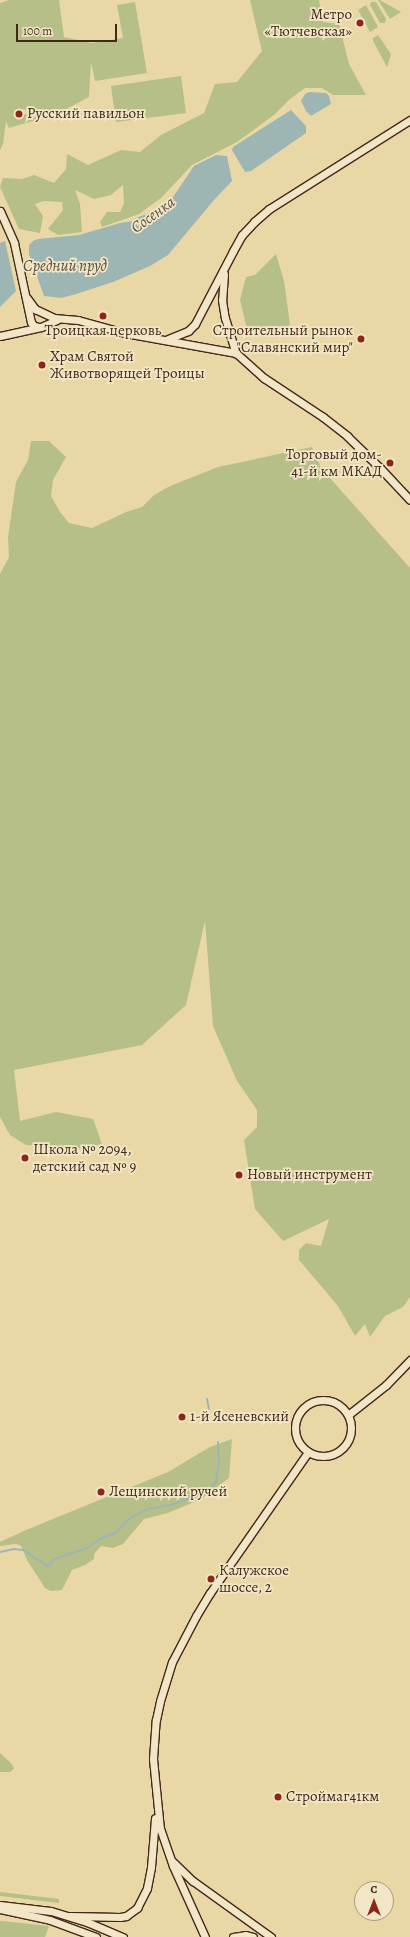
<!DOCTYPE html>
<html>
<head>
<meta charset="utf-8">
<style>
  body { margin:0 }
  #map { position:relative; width:410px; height:1937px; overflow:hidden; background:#e9d8a6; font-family:Alegreya,serif }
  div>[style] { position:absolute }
  .green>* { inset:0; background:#b6bf87 }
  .water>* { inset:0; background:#9db6b3 }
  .stream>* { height:2px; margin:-1px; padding:0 1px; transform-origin:1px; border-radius:1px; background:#9db6b3 }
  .roads { filter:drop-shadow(1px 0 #42281b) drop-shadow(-1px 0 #42281b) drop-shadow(0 1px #42281b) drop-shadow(0 -1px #42281b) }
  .secondary>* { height:7px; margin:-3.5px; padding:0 3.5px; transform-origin:3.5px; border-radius:3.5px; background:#f1e6c5 }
  .secondary>.ring { margin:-3.5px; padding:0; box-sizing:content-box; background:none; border:7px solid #f1e6c5; border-radius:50% }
  .dots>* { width:11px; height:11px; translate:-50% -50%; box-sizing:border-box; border:2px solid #f1e6c5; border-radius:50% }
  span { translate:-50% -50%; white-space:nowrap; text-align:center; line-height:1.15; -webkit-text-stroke:3.5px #f1e6c5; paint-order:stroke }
  .poi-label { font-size:15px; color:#42281b }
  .right { translate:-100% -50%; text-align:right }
  .left { translate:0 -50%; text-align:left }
  .water-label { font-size:16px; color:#594c41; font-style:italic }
  .north { position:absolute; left:354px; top:1881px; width:40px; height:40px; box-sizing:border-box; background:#f1e6c5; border:1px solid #ab9a81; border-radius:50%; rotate:0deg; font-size:11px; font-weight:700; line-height:16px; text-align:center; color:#42281b }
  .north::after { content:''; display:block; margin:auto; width:14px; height:18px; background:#8f2418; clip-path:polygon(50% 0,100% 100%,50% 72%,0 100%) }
  .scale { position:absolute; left:16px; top:24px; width:101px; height:18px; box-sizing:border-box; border:2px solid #42281b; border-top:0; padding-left:5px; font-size:12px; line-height:14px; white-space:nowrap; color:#42281b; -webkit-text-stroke:3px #f1e6c5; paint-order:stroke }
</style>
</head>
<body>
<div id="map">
  <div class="green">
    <i style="clip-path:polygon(9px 0,59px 0,64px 37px,92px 43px,123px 38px,117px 5px,135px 2px,147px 73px,95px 81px,91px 62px,89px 97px,49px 118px,46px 111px,18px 109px,16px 111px,40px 119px,9px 128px,6px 121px,3px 144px,0 150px,0 3px)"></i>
    <i style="clip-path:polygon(250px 0,319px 0,323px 22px,339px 24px,349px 64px,366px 95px,333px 95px,322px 88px,305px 88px,290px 99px,274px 115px,237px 142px,192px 165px,161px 198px,139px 214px,102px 227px,100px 222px,107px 212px,120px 212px,124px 203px,123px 185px,111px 195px,94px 199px,75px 190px,80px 204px,82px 232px,58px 235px,48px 229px,63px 210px,62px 202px,44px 201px,35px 204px,43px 216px,40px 233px,19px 229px,0 187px,3px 178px,22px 179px,34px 175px,54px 183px,66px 169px,67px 154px,88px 165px,121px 150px,140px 152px,161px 135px,204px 113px,215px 84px,237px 82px,262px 51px)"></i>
    <i style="clip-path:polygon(378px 0,380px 0,401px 12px,390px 19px)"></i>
    <i style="clip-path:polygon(371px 2px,376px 2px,386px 19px,385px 23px,380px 23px,370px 5px)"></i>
    <i style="clip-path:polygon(366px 5px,378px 27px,370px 32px,358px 10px)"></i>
    <i style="clip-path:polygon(378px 35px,391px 54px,387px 67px,373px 41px,373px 38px)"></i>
    <i style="clip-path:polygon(181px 76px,186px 113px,116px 122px,111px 86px)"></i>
    <i style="clip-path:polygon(276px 254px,284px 281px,290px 325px,274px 335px,247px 329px,240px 300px,246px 277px,255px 275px)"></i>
    <i style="clip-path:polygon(31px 441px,49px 441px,66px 457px,53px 480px,51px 496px,60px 512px,69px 523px,92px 528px,126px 512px,142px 507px,154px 495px,170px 486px,218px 467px,312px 447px,321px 468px,410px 568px,410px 1297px,403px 1307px,385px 1316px,370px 1337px,365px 1324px,355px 1336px,338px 1306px,299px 1260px,299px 1250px,306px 1243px,321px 1246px,329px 1219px,283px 1241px,255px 1209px,244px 1140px,257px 1127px,257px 1110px,237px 1081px,213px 1026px,205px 921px,186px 1005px,142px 1045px,14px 1070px,20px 1121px,56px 1112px,93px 1119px,102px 1144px,79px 1148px,26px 1145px,10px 1135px,0 1117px,0 574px,9px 557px,8px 537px,16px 482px,28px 460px)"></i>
    <i style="clip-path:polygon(232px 1439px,229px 1478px,201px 1499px,168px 1513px,144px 1519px,123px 1544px,113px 1548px,101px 1546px,94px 1554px,94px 1559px,85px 1565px,72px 1570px,62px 1590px,51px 1591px,45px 1588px,27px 1560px,21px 1546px,16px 1544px,0 1546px,0 1542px,26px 1530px,168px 1472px,210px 1447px)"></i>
    <i style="clip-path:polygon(0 1753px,11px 1763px,14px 1768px,11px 1772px,0 1772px)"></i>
    <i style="clip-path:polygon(0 1892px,59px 1899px,59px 1903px,0 1896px)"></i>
    <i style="clip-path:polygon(0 1921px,2px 1921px,49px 1926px,45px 1937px,0 1937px)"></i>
  </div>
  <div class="water">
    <i style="clip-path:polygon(309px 92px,326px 93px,329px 96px,331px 104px,311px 116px,306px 111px,301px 101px,305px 94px)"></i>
    <i style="clip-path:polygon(291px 110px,306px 126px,306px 133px,251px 171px,245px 172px,232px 150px,233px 147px)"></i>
    <i style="clip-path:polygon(216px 155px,227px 156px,232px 181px,214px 200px,168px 255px,150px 266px,113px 282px,76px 294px,61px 298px,44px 296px,29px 254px,29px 245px,33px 241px,38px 239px,79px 235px,120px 223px,133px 221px,136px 218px,160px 209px,173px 197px,194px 166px)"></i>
    <i style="clip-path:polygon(5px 241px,16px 291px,0 307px,0 243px)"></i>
  </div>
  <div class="stream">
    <i style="left:207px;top:1399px;width:10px;rotate:79deg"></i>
    <i style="left:0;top:1552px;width:14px;rotate:-12deg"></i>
    <i style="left:14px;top:1549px;width:9px;rotate:6deg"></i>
    <i style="left:23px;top:1550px;width:30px;rotate:33deg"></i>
    <i style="left:48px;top:1566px;width:9px;rotate:-49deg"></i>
    <i style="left:54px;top:1559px;width:35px;rotate:-18deg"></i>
    <i style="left:87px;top:1548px;width:16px;rotate:-35deg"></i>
    <i style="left:100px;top:1539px;width:18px;rotate:-22deg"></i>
    <i style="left:117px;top:1532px;width:19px;rotate:-47deg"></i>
    <i style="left:130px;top:1518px;width:20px;rotate:-27deg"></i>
    <i style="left:148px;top:1509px;width:23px;rotate:-10deg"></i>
    <i style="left:171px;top:1505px;width:36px;rotate:-19deg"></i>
    <i style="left:205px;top:1493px;width:8px;rotate:-40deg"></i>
    <i style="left:211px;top:1488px;width:9px;rotate:-54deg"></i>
    <i style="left:216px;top:1481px;width:18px;rotate:-81deg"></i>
    <i style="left:219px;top:1463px;width:21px;rotate:-93deg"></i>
  </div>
  <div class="roads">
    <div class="secondary">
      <i style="left:0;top:211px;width:35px;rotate:66deg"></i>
      <i style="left:14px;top:243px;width:81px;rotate:77.9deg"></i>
      <i style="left:31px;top:322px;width:5px;rotate:53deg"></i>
      <i style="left:34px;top:326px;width:5px;rotate:11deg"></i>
      <i style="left:224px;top:274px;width:26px;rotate:94deg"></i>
      <i style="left:222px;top:300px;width:18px;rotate:81deg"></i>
      <i style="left:225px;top:318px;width:37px;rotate:73deg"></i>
      <i style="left:27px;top:298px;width:14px;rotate:54deg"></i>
      <i style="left:35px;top:309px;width:21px;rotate:25deg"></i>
      <i style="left:54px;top:318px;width:24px;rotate:5deg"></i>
      <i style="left:78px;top:320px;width:49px;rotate:15.5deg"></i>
      <i style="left:125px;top:333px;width:113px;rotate:10.2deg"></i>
      <i style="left:236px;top:353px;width:38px;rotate:42deg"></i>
      <i style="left:264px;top:378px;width:71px;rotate:33.5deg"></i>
      <i style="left:323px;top:417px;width:31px;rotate:38deg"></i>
      <i style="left:347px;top:436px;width:47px;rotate:44.1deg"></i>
      <i style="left:381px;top:469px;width:42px;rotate:46.9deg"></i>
      <i style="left:0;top:336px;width:42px;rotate:-12.4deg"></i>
      <i style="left:41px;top:327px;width:17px;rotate:-24deg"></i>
      <i style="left:168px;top:339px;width:22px;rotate:-22deg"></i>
      <i style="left:188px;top:331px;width:10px;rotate:-45deg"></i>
      <i style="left:195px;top:324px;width:82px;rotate:-62.5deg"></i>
      <i style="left:233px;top:251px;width:18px;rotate:-61deg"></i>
      <i style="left:242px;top:235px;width:18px;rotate:-47deg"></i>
      <i style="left:254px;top:222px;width:20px;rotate:-41deg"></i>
      <i style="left:269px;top:209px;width:167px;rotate:-32.3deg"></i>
      <i class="ring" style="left:295px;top:1400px;width:49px;height:49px"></i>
      <i style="left:348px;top:1415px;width:48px;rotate:-38.3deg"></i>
      <i style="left:386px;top:1385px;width:35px;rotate:-46deg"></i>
      <i style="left:172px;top:1861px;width:29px;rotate:44deg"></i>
      <i style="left:193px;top:1881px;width:96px;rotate:35.7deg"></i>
      <i style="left:0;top:1905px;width:51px;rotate:6.7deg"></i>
      <i style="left:51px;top:1911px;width:38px;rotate:17deg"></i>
      <i style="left:87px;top:1922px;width:39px;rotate:23deg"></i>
      <i style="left:0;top:1909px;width:51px;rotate:12.4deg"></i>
      <i style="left:50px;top:1920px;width:49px;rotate:20.3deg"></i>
      <i style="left:70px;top:1916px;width:50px;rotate:1.1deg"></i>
      <i style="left:120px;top:1917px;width:6px;rotate:-9deg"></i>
      <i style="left:126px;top:1916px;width:14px;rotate:-36deg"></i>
      <i style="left:137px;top:1908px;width:22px;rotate:-63deg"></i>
      <i style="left:147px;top:1888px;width:21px;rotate:-79deg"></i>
      <i style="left:151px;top:1867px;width:49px;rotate:-85.3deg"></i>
      <i style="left:205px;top:1937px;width:78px;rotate:-114.3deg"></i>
      <i style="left:173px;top:1866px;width:39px;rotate:-109deg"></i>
      <i style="left:160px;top:1829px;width:70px;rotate:-95.7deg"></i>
      <i style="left:153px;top:1759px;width:39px;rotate:-86deg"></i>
      <i style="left:156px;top:1720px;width:19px;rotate:-78deg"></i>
      <i style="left:160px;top:1701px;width:41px;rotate:-72.9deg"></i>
      <i style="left:172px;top:1662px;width:52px;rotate:-62.4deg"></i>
      <i style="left:196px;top:1616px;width:27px;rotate:-59deg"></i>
      <i style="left:210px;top:1593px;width:172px;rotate:-55.2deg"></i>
      <i style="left:233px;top:1937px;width:12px;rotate:-9deg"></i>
      <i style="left:245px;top:1935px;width:8px;rotate:14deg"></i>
    </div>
  </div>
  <div class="dots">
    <i style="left:360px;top:23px;background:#8f2418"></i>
    <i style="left:19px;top:114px;background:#8f2418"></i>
    <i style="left:103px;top:316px;background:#8f2418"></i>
    <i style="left:361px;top:339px;background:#8f2418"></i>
    <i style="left:42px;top:365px;background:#8f2418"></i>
    <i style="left:390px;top:463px;background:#8f2418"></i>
    <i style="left:25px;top:1158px;background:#8f2418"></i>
    <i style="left:239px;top:1175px;background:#8f2418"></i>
    <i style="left:182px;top:1417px;background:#8f2418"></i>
    <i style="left:101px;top:1492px;background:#8f2418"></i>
    <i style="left:211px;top:1579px;background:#8f2418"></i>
    <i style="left:278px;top:1797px;background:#8f2418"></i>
  </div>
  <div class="poi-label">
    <span class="right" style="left:352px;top:23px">Метро<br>«Тютчевская»</span>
    <span class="left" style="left:27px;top:114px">Русский павильон</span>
    <span class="right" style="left:353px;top:339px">Строительный рынок<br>"Славянский мир"</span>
    <span style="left:103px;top:331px">Троицкая церковь</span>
    <span class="left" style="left:50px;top:365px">Храм Святой<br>Животворящей Троицы</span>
    <span class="right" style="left:382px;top:463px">Торговый дом-<br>41-й км МКАД</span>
    <span class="left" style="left:33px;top:1158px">Школа № 2094,<br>детский сад № 9</span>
    <span class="left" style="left:247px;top:1175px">Новый инструмент</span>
    <span class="left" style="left:190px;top:1417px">1-й Ясеневский</span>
    <span class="left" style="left:109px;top:1492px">Лещинский ручей</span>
    <span class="left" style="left:219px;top:1579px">Калужское<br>шоссе, 2</span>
    <span class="left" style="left:286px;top:1797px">Строймаг41км</span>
  </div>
  <div class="water-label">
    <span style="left:153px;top:215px;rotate:-36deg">Сосенка</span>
    <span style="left:65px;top:266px">Средний пруд</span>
  </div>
  <div class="north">С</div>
  <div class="scale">100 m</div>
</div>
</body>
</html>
